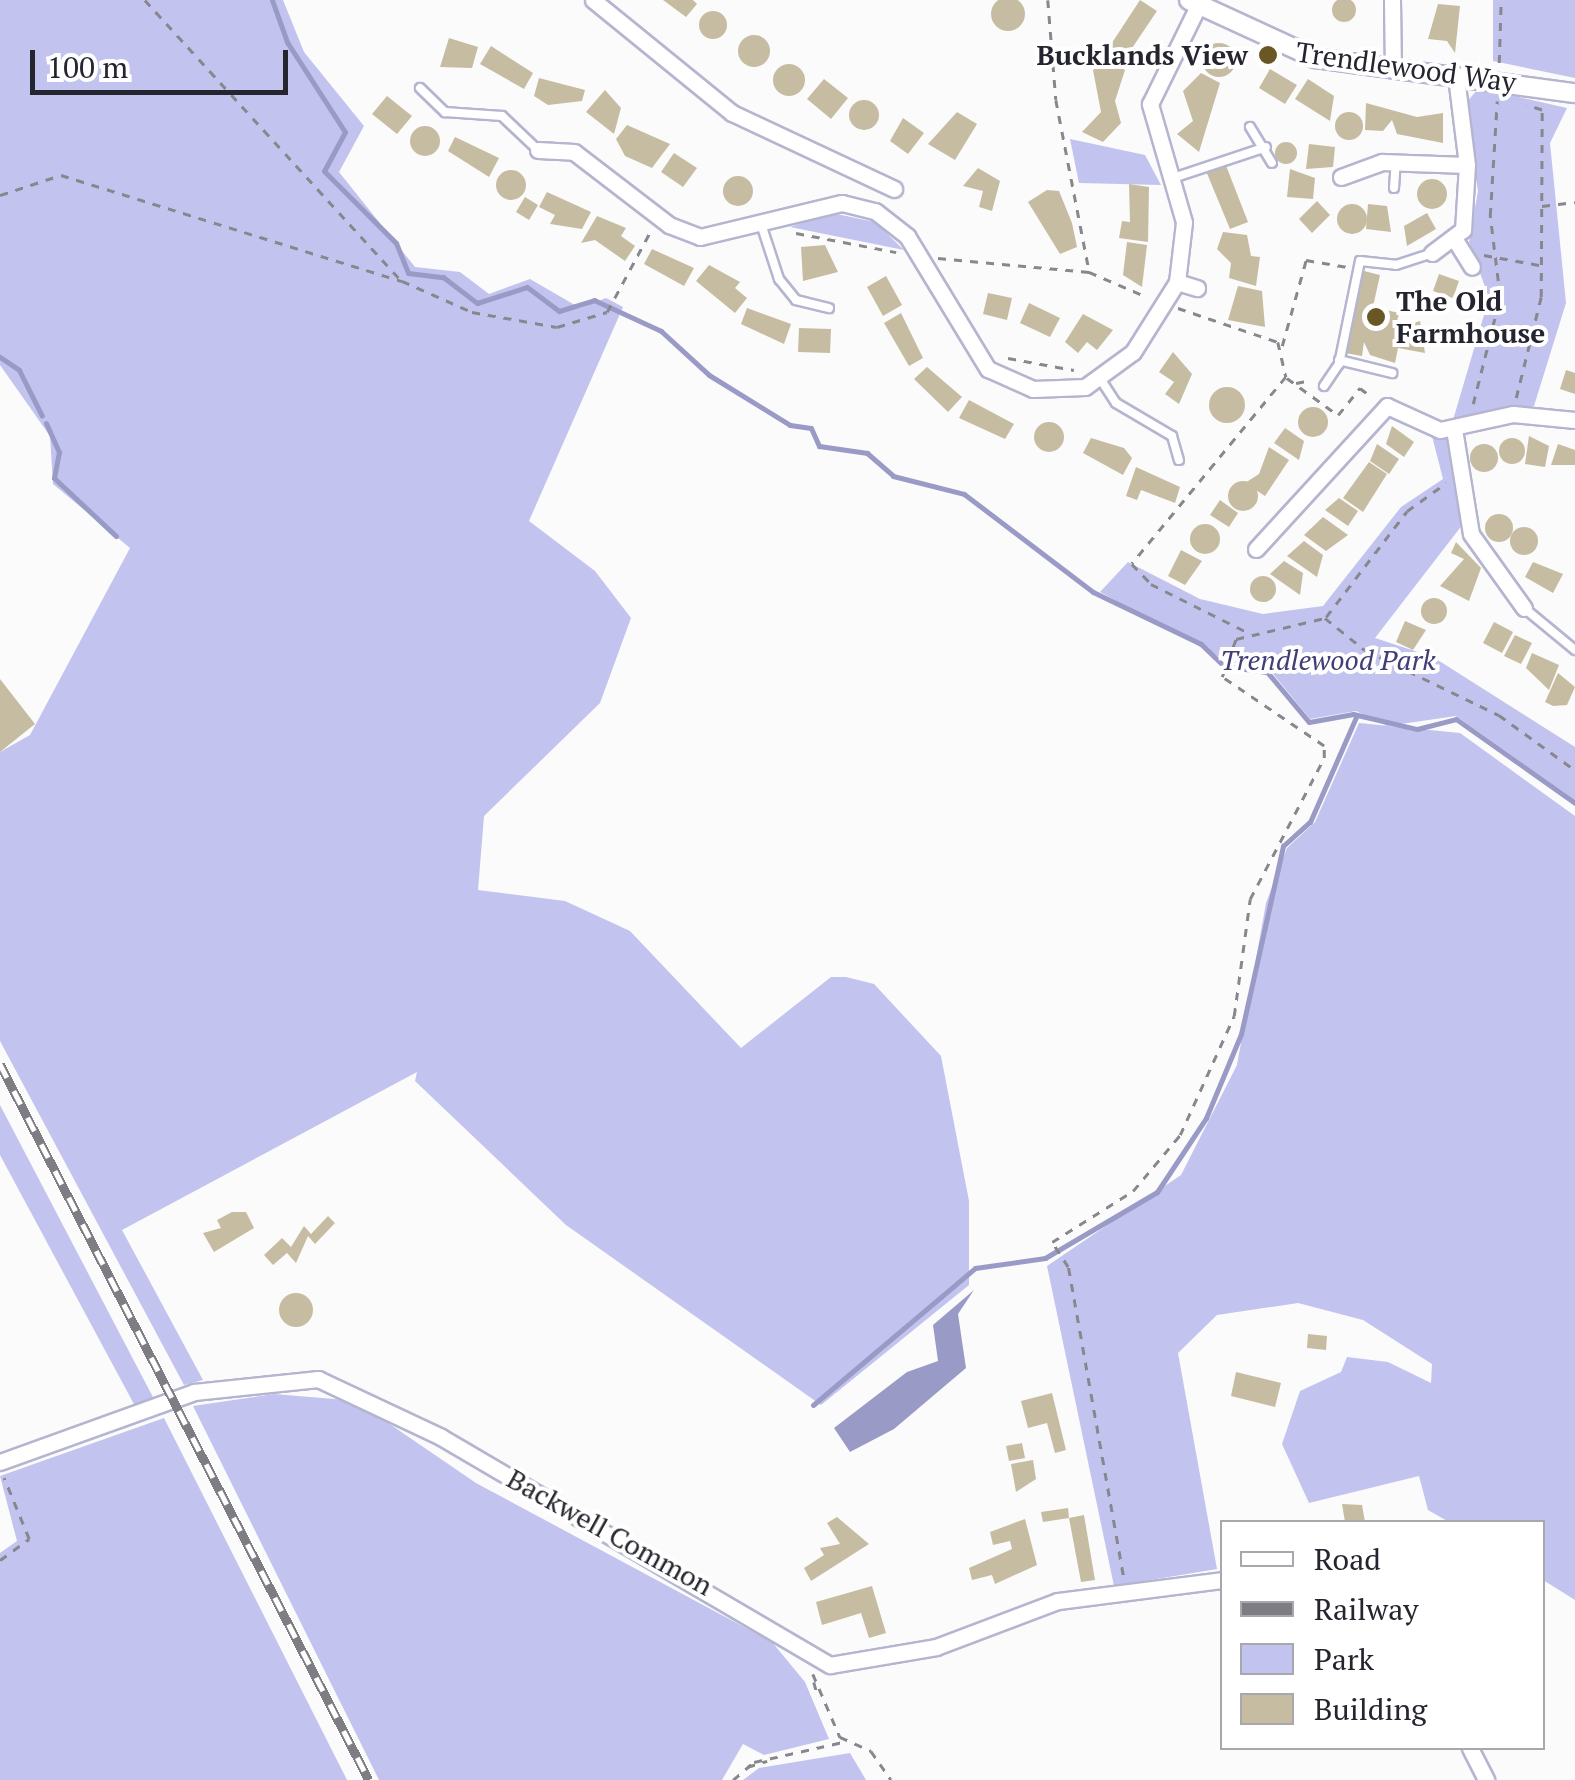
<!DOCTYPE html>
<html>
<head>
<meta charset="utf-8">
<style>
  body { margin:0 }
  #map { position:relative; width:1575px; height:1780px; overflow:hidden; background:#fbfbfb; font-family:"PT Serif",serif }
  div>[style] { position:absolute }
  .green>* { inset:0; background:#c2c3ef }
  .water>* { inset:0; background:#9a9ac7 }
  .stream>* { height:5px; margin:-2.5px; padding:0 2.5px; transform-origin:2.5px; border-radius:2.5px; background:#9a9ac7 }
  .building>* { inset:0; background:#c6bca2 }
  .round { border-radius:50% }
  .path>* { height:2.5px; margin-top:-1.25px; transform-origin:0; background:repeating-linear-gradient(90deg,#87878d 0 8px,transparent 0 16px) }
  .roads { filter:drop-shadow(2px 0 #b5b5d0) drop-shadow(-2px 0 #b5b5d0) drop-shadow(0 2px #b5b5d0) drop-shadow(0 -2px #b5b5d0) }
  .service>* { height:8px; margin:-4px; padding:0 4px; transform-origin:4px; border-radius:4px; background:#fff }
  .minor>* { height:15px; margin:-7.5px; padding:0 7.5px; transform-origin:7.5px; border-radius:7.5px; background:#fff }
  .tertiary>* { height:18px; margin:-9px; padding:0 9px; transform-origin:9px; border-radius:9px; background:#fff }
  .rail>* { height:9px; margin-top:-4.5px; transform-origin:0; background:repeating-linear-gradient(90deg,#fff 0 15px,#7d7d83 0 30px); box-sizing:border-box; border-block:2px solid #7d7d83 }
  .dots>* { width:28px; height:28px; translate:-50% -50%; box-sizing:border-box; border:5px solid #fff; border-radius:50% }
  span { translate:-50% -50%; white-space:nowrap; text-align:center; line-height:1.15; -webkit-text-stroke:8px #fff; paint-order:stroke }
  .poi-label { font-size:28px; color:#25252f; font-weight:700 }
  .right { translate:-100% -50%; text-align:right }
  .left { translate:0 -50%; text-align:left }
  .street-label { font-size:28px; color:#25252f }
  .park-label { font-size:28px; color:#423d77; font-style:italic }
  .legend { position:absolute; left:1220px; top:1520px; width:325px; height:230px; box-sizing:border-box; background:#fff; border:2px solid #a8a8ac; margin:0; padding:12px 18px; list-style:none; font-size:30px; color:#25252f }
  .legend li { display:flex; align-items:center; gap:20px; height:50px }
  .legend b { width:50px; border:2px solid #a8a8ac }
  .scale { position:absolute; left:30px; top:50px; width:258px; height:45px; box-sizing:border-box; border:5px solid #25252f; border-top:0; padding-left:12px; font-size:30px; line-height:35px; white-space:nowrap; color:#25252f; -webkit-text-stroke:8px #fff; paint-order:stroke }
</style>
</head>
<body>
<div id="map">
  <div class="green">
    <i style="clip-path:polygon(0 0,283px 0,304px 52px,364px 126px,339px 172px,415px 267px,460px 272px,489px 294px,530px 279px,580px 308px,606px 298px,623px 307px,529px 521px,595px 571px,631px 618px,600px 703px,484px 816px,478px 890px,565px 901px,630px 931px,741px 1048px,831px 977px,846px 977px,874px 984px,941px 1056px,969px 1201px,969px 1285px,821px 1405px,566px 1225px,415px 1081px,417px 1072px,122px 1230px,203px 1380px,184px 1385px,0 1041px,0 752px,30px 735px,130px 548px,53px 484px,50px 436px,0 365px)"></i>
    <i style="clip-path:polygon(1493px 0,1575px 0,1575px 78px,1493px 61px)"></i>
    <i style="clip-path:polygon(1479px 88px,1567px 108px,1550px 143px,1566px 303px,1534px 406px,1453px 420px,1489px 298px,1469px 242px,1478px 191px,1463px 106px)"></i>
    <i style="clip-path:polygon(1070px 139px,1145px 155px,1161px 185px,1079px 183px)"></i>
    <i style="clip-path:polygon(832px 213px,875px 222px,904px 250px,790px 227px)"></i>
    <i style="clip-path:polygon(1451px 434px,1463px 524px,1375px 638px,1433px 657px,1575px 747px,1575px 800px,1456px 716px,1387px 726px,1356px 711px,1310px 719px,1269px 669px,1228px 662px,1100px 592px,1128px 562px,1200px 599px,1263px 614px,1323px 606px,1401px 507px,1443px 479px,1432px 436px)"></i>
    <i style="clip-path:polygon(1359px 723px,1460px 733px,1575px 816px,1575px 1600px,1543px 1580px,1542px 1522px,1449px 1522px,1428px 1510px,1419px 1476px,1309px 1503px,1282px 1444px,1300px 1391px,1341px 1372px,1347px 1357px,1388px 1362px,1431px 1383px,1432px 1364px,1363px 1320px,1298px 1303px,1217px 1315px,1178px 1353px,1217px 1569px,1114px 1586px,1047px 1266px,1181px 1175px,1237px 1065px,1266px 903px,1287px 848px,1315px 822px)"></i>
    <i style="clip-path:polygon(0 1105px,155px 1401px,135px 1406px,0 1155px)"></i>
    <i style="clip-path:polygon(274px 1394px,346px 1400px,375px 1414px,476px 1483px,772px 1642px,805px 1682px,829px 1739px,764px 1755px,743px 1744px,722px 1780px,379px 1780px,193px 1406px)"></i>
    <i style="clip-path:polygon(164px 1418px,347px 1780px,0 1780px,0 1553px,17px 1541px,0 1476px)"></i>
    <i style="clip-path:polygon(850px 1753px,866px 1780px,743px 1780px,759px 1768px)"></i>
  </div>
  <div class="water">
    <i style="clip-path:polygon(974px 1290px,958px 1314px,966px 1368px,894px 1429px,850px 1452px,834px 1428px,907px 1372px,938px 1361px,933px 1325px)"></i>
  </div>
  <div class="stream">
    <i style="left:272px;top:0;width:45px;rotate:70.3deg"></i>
    <i style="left:287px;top:42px;width:107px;rotate:57.2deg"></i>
    <i style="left:345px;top:132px;width:44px;rotate:118.3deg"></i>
    <i style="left:324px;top:171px;width:102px;rotate:45deg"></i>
    <i style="left:396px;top:243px;width:32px;rotate:68deg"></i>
    <i style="left:408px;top:273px;width:35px;rotate:7deg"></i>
    <i style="left:443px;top:277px;width:43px;rotate:37.4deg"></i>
    <i style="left:477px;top:303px;width:52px;rotate:-17.7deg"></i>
    <i style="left:527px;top:287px;width:40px;rotate:37deg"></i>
    <i style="left:559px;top:311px;width:37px;rotate:-17deg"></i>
    <i style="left:594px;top:300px;width:74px;rotate:24.8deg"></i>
    <i style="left:661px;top:331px;width:65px;rotate:42.5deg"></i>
    <i style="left:709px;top:375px;width:95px;rotate:31.7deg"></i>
    <i style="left:790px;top:425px;width:21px;rotate:8deg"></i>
    <i style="left:811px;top:428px;width:20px;rotate:66deg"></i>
    <i style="left:819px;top:446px;width:49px;rotate:8.3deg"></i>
    <i style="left:867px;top:453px;width:35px;rotate:41deg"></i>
    <i style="left:893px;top:476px;width:73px;rotate:14.2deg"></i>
    <i style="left:964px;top:494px;width:162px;rotate:37.2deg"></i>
    <i style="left:1093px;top:592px;width:120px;rotate:25.7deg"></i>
    <i style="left:1201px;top:644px;width:32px;rotate:44deg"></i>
    <i style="left:1224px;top:666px;width:43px;rotate:7.9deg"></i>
    <i style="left:1267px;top:672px;width:65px;rotate:50deg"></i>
    <i style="left:1309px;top:722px;width:45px;rotate:-10.3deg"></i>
    <i style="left:1353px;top:714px;width:66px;rotate:13.2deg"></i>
    <i style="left:1417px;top:729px;width:40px;rotate:-14.4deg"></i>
    <i style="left:1456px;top:719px;width:146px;rotate:35.2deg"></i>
    <i style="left:0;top:357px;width:23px;rotate:34deg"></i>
    <i style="left:19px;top:370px;width:51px;rotate:63.4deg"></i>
    <i style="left:46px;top:423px;width:32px;rotate:66deg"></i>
    <i style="left:59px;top:452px;width:26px;rotate:101deg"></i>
    <i style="left:54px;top:478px;width:85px;rotate:43.1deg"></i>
    <i style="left:813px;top:1405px;width:212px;rotate:-40.2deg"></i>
    <i style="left:975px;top:1268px;width:71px;rotate:-8.1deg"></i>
    <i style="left:1045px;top:1258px;width:130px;rotate:-30.5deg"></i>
    <i style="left:1157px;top:1192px;width:89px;rotate:-56.5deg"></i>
    <i style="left:1206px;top:1118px;width:91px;rotate:-67.4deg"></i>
    <i style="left:1241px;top:1034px;width:193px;rotate:-77.4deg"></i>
    <i style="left:1283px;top:846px;width:36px;rotate:-42deg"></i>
    <i style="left:1310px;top:822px;width:117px;rotate:-66.3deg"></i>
  </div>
  <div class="building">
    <i class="round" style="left:991px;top:-3px;width:34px;height:34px"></i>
    <i class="round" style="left:1332px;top:-2px;width:24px;height:24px"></i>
    <i style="clip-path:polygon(663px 0,693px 0,697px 4px,686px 17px)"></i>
    <i style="clip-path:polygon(1140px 0,1157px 11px,1122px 63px,1106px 52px)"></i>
    <i style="clip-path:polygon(1438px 4px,1460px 6px,1455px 53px,1447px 41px,1428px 39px)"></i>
    <i class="round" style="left:699px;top:11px;width:28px;height:28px"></i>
    <i class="round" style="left:738px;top:35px;width:32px;height:32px"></i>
    <i style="clip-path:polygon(449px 38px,478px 47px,472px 68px,440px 67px)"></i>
    <i class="round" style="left:1202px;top:43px;width:34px;height:34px"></i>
    <i style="clip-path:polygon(491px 46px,533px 73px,524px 89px,480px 64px)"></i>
    <i style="clip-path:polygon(1107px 59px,1125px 70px,1115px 101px,1121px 123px,1103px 142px,1082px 132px,1101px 112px,1093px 70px)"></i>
    <i class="round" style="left:773px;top:64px;width:32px;height:32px"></i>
    <i style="clip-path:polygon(1270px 69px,1297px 85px,1285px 104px,1259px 88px)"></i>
    <i style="clip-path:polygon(1201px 73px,1220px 83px,1199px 152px,1177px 134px,1193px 121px,1183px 91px)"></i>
    <i style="clip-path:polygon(539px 78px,585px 90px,582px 101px,548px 105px,534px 96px)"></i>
    <i style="clip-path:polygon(824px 79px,848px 98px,831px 119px,807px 99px)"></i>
    <i style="clip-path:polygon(1308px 79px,1334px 96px,1330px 121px,1295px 99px)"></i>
    <i style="clip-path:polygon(605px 90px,621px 108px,614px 134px,586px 112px)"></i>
    <i style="clip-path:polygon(387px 96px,412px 116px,397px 134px,372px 114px)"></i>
    <i class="round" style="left:849px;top:100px;width:30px;height:30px"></i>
    <i style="clip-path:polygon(1366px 103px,1417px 117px,1443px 113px,1443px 143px,1397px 134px,1392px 120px,1383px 131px,1365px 130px)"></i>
    <i class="round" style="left:1335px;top:112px;width:28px;height:28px"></i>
    <i style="clip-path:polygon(957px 112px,977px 124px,955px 160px,928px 144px)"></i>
    <i style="clip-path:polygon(903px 118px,924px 133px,908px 154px,890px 141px)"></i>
    <i style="clip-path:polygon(627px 125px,670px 144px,652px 168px,625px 156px,616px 139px)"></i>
    <i class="round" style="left:410px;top:126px;width:30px;height:30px"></i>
    <i style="clip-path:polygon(455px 137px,499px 158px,489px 177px,448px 151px)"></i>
    <i class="round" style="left:1275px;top:142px;width:22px;height:22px"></i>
    <i style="clip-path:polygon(1309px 144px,1335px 147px,1333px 167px,1306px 169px)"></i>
    <i style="clip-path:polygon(674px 153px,697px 168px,683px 187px,661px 172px)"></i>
    <i style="clip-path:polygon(1225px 163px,1248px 222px,1230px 229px,1206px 171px)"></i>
    <i style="clip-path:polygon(978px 168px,1000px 181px,992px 211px,979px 207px,983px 191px,963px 186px)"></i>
    <i style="clip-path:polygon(1290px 169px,1315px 178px,1313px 199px,1287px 197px)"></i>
    <i class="round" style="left:496px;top:170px;width:30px;height:30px"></i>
    <i class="round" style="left:723px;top:176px;width:30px;height:30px"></i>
    <i class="round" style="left:1417px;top:179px;width:30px;height:30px"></i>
    <i style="clip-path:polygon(1129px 184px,1149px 187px,1148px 242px,1119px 238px,1122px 221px,1130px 222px)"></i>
    <i style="clip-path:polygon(1047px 190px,1059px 191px,1072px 223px,1077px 247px,1060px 254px,1028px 202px)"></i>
    <i style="clip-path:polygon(547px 192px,591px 212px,582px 229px,550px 224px,555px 215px,539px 207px)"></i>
    <i style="clip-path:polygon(525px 197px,538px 205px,529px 220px,516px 212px)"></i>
    <i style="clip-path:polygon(1317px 201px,1330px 215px,1312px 233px,1299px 219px)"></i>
    <i style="clip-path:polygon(1368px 204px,1387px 206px,1391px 232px,1366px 229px)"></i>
    <i class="round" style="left:1337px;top:204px;width:30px;height:30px"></i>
    <i style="clip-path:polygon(1427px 213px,1436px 229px,1407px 246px,1404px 226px)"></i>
    <i style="clip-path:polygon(597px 216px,626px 228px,621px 236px,635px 246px,625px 261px,595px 240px,581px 243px)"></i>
    <i style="clip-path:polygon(1223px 232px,1247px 235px,1251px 256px,1260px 257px,1256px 286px,1229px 278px,1231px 263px,1217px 249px)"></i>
    <i style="clip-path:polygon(1127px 242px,1147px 245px,1142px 287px,1123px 275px)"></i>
    <i style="clip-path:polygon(825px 245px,838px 272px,803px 281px,801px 247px)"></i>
    <i style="clip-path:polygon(652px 249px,694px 268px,684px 286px,644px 264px)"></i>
    <i style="clip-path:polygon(709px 265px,740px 282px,735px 288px,747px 298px,735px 313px,696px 281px)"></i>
    <i style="clip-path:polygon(1364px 271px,1380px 275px,1373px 307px,1399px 313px,1395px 329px,1420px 321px,1425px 353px,1398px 348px,1395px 363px,1370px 355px,1364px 342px,1362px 356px,1345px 353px)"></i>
    <i style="clip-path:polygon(1439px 274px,1459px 281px,1453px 298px,1433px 291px)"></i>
    <i style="clip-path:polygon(886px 276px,902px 305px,883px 316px,867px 287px)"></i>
    <i style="clip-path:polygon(1238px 286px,1262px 291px,1265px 327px,1228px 320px)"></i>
    <i style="clip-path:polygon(988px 293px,1012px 298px,1007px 320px,983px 314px)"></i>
    <i style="clip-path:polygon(1029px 303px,1060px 318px,1050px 337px,1020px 323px)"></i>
    <i style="clip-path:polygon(747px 308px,791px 324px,784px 344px,741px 324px)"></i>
    <i style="clip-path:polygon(901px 313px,923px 358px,909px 366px,884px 323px)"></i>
    <i style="clip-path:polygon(1083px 314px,1113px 330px,1097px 350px,1087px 342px,1078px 353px,1065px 342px)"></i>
    <i style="clip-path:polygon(799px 328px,831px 329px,830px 353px,798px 352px)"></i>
    <i style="clip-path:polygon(1173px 352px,1192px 374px,1179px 404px,1165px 394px,1174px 382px,1159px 372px)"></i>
    <i style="clip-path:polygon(927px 367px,962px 397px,948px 412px,914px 379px)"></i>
    <i style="clip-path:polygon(1566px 370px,1575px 373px,1575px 394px,1560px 389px)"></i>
    <i class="round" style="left:1209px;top:387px;width:36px;height:36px"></i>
    <i style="clip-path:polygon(969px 400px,1014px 424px,1005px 439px,959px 418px)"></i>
    <i class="round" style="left:1298px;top:407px;width:30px;height:30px"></i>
    <i class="round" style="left:1034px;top:422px;width:30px;height:30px"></i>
    <i style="clip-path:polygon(1392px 426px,1414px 442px,1404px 457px,1386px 444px)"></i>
    <i style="clip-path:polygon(1285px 428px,1304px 441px,1299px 460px,1274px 443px)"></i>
    <i style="clip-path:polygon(1529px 436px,1549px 446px,1545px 467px,1525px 464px)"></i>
    <i style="clip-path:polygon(1091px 438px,1124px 448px,1132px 458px,1123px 475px,1083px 453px)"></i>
    <i class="round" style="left:1499px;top:438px;width:26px;height:26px"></i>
    <i style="clip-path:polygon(1377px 444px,1399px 459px,1389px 474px,1370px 461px)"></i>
    <i style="clip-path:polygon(1558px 444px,1575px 450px,1575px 465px,1551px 465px)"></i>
    <i class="round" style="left:1470px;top:444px;width:28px;height:28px"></i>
    <i style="clip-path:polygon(1269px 447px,1289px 460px,1265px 496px,1245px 483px,1259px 474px)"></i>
    <i style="clip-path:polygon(1369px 462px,1387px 474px,1363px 512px,1343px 498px)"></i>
    <i style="clip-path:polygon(1136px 467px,1180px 487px,1175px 503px,1141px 490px,1137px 500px,1126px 496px)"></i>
    <i class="round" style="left:1228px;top:481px;width:30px;height:30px"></i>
    <i style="clip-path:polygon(1339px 498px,1358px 511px,1348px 526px,1325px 510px)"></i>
    <i style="clip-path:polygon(1220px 500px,1238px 513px,1229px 527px,1210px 515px)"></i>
    <i class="round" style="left:1485px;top:514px;width:28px;height:28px"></i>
    <i style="clip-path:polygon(1323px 517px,1348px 535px,1326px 551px,1304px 535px)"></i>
    <i class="round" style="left:1190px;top:524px;width:30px;height:30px"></i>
    <i class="round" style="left:1510px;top:527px;width:28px;height:28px"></i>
    <i style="clip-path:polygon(1304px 541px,1323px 555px,1317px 577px,1287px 556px)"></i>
    <i style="clip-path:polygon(1456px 542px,1481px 568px,1469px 601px,1440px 586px,1464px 559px,1451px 553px)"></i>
    <i style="clip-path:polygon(1181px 550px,1202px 561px,1185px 585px,1168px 576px)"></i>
    <i style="clip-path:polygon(1284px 561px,1303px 573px,1300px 595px,1270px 574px)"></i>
    <i style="clip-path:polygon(1533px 562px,1563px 574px,1553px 593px,1525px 577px)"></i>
    <i class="round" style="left:1250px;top:576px;width:26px;height:26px"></i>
    <i class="round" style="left:1421px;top:598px;width:26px;height:26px"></i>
    <i style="clip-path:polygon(1405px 621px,1426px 630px,1413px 650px,1396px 642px)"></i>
    <i style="clip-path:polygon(1494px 622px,1513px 632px,1502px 653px,1483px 643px)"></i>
    <i style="clip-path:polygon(1515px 635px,1532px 643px,1521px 664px,1504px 656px)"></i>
    <i style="clip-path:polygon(1532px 653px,1559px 665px,1549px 690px,1526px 668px)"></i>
    <i style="clip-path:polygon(1558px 673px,1575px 687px,1567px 705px,1553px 706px,1545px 702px)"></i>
    <i style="clip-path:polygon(0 679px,35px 724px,0 752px)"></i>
    <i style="clip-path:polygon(232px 1212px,246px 1212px,254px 1228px,214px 1252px,203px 1233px,221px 1228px,217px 1220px)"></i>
    <i style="clip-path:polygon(328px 1216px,335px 1223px,315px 1244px,308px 1236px,296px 1263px,287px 1253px,273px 1265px,264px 1255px,282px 1238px,291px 1247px,304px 1226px,311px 1234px)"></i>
    <i class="round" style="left:279px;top:1293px;width:34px;height:34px"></i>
    <i style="clip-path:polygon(1308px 1334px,1327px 1336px,1326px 1350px,1307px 1348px)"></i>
    <i style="clip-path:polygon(1236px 1372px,1281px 1383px,1275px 1407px,1231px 1396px)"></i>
    <i style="clip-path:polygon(1052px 1393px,1066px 1450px,1055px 1453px,1047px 1423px,1028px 1428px,1021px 1401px)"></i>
    <i style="clip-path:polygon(1022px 1443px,1025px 1458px,1009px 1461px,1006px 1446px)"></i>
    <i style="clip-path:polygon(1033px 1460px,1036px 1479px,1016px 1492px,1011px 1464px)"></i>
    <i style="clip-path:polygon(1342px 1504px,1362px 1505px,1365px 1522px,1345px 1522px)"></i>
    <i style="clip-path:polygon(1068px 1508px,1069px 1518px,1084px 1515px,1095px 1580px,1081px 1582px,1069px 1518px,1043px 1522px,1041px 1512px)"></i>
    <i style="clip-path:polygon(837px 1517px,869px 1544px,811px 1581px,804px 1568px,824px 1555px,820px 1548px,840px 1544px,827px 1523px)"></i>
    <i style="clip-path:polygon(1025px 1519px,1037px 1565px,995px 1584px,992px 1575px,972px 1580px,969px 1568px,1012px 1549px,1010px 1541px,993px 1545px,990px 1532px)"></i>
    <i style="clip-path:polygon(872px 1586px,886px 1633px,869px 1638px,861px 1613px,822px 1625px,816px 1602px)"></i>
  </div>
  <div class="path">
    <i style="left:145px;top:0;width:378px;rotate:47.6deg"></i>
    <i style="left:1048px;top:0;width:100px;rotate:85.4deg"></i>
    <i style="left:1056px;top:100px;width:173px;rotate:79deg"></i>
    <i style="left:1499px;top:63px;width:63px;rotate:-88.2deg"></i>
    <i style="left:0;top:195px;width:64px;rotate:-18.2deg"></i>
    <i style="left:61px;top:175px;width:357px;rotate:17.3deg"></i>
    <i style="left:402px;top:281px;width:77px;rotate:23.9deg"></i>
    <i style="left:472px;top:312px;width:86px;rotate:10deg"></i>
    <i style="left:557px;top:327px;width:52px;rotate:-16.7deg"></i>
    <i style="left:607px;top:312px;width:91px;rotate:-61.7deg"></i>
    <i style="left:1542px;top:206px;width:33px;rotate:-7deg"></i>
    <i style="left:796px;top:233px;width:102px;rotate:10.8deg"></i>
    <i style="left:1484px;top:255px;width:56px;rotate:10.3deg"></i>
    <i style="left:938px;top:258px;width:152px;rotate:5.3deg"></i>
    <i style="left:1089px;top:272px;width:63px;rotate:23.3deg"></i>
    <i style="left:1178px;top:308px;width:106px;rotate:18.8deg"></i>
    <i style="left:1278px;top:342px;width:36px;rotate:77deg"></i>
    <i style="left:1286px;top:377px;width:242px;rotate:129.5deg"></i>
    <i style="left:1132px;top:564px;width:28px;rotate:46deg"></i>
    <i style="left:1151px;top:584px;width:105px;rotate:26.6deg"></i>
    <i style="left:1282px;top:346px;width:89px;rotate:-74.4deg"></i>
    <i style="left:1306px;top:260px;width:42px;rotate:9.7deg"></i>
    <i style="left:1008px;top:358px;width:67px;rotate:10.3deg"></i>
    <i style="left:1287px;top:378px;width:63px;rotate:36deg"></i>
    <i style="left:1338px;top:415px;width:35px;rotate:-51deg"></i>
    <i style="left:1360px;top:388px;width:15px;rotate:37deg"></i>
    <i style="left:1296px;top:383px;width:16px;rotate:-11deg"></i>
    <i style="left:1516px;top:398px;width:104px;rotate:-76.1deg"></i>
    <i style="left:1541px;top:297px;width:187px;rotate:-89.7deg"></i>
    <i style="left:1542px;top:110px;width:16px;rotate:-162deg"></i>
    <i style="left:1473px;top:404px;width:110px;rotate:-75.8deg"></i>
    <i style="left:1500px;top:297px;width:82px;rotate:-97deg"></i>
    <i style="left:1490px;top:216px;width:115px;rotate:-86.5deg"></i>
    <i style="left:1326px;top:617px;width:133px;rotate:-52.6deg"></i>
    <i style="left:1407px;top:511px;width:48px;rotate:-35.7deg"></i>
    <i style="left:0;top:1560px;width:36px;rotate:-36deg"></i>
    <i style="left:29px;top:1539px;width:66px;rotate:-112.3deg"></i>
    <i style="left:1123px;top:1575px;width:313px;rotate:-100.1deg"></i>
    <i style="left:1068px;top:1267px;width:30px;rotate:-123deg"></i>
    <i style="left:1052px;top:1242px;width:96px;rotate:-32.2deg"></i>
    <i style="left:1133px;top:1191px;width:73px;rotate:-50deg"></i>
    <i style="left:1180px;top:1135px;width:131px;rotate:-65.6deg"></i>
    <i style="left:1234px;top:1016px;width:118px;rotate:-82.2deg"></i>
    <i style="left:1250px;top:899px;width:159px;rotate:-62.3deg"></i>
    <i style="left:1324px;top:758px;width:12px;rotate:-90deg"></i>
    <i style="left:1324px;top:746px;width:123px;rotate:-145.9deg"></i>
    <i style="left:1222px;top:677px;width:40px;rotate:-69.8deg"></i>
    <i style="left:1236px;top:639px;width:91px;rotate:-13.3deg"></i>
    <i style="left:1325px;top:618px;width:51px;rotate:38.7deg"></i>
    <i style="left:1365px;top:650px;width:149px;rotate:25.9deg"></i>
    <i style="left:1499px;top:715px;width:94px;rotate:35.9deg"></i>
    <i style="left:813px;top:1674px;width:69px;rotate:66.8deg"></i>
    <i style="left:840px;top:1737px;width:34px;rotate:24deg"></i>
    <i style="left:871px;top:1751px;width:35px;rotate:55deg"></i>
    <i style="left:814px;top:1682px;width:16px;rotate:75deg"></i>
    <i style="left:747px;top:1767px;width:21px;rotate:-17deg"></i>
    <i style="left:733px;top:1780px;width:28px;rotate:-41deg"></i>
    <i style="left:754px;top:1762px;width:91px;rotate:-12.7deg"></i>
  </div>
  <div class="roads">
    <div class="service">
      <i style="left:420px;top:88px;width:35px;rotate:44deg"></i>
      <i style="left:445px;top:112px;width:57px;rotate:4deg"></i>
      <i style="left:502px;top:116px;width:50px;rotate:43.4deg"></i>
      <i style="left:1250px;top:127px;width:42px;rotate:58.6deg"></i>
      <i style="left:1170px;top:179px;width:101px;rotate:-18.4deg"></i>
      <i style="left:1394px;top:188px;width:26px;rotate:-86deg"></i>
      <i style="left:762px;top:227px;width:55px;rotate:71.9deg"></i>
      <i style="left:779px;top:279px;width:27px;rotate:51deg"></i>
      <i style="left:796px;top:300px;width:34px;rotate:14deg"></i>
      <i style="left:1339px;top:360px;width:55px;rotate:13.8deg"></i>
      <i style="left:1101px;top:380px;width:27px;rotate:57deg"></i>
      <i style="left:1116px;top:403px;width:65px;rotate:30.5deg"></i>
      <i style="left:1172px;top:436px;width:25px;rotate:74deg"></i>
      <i style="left:1324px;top:386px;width:27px;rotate:-56deg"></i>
      <i style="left:1339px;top:364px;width:105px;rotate:-78.5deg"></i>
      <i style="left:1360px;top:261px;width:36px;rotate:6deg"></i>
      <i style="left:1396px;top:265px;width:38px;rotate:-18deg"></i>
      <i style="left:1524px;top:608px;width:66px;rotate:39.5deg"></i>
    </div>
    <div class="minor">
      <i style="left:593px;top:0;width:179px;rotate:39.1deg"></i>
      <i style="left:732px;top:113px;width:179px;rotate:25.1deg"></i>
      <i style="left:1392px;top:0;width:70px;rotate:89.2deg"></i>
      <i style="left:538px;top:150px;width:36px;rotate:3deg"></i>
      <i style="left:574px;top:152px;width:120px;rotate:37.5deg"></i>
      <i style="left:669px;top:225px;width:33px;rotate:21deg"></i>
      <i style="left:700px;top:237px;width:146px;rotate:-13.5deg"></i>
      <i style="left:842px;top:203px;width:34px;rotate:14deg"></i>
      <i style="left:875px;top:211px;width:41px;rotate:38deg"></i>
      <i style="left:907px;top:236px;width:156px;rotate:58.7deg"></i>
      <i style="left:988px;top:369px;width:49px;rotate:24deg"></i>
      <i style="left:1033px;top:389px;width:52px;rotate:-2.2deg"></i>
      <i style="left:1085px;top:387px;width:59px;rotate:-36.1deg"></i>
      <i style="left:1133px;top:352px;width:83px;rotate:-57.8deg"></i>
      <i style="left:1177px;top:282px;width:60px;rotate:-83.3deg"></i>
      <i style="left:1184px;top:222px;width:123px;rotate:-106.1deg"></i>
      <i style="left:1150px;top:104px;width:109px;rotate:-63.9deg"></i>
      <i style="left:1341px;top:177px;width:44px;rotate:-20.1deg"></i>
      <i style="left:1382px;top:162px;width:85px;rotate:2deg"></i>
      <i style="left:1467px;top:165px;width:89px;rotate:-97.1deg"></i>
      <i style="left:1457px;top:243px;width:28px;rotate:58deg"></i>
      <i style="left:1432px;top:253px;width:39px;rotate:-37deg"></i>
      <i style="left:1463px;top:230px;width:65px;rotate:-86.5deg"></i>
      <i style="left:1177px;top:282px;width:21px;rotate:17deg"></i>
      <i style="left:1454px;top:429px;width:106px;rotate:80.8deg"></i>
      <i style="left:1471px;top:534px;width:91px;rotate:54.4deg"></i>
      <i style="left:1256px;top:549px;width:194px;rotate:-47.5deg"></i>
      <i style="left:1387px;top:406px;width:58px;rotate:24.4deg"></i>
      <i style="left:1440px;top:430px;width:75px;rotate:-12.4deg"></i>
      <i style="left:1513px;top:414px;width:62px;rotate:5.5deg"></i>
      <i style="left:0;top:1462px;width:206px;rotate:-19.8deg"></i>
      <i style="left:194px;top:1392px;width:125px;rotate:-6deg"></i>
      <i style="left:318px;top:1379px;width:136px;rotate:25.2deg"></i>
      <i style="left:441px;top:1437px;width:451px;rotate:30.4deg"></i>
      <i style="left:830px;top:1665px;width:108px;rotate:-9.6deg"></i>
      <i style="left:936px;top:1647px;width:130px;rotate:-20.7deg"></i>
      <i style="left:1058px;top:1601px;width:165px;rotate:-7.3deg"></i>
      <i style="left:1470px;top:1748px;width:36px;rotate:63deg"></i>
    </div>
    <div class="tertiary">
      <i style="left:1189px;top:0;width:139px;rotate:24.7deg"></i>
      <i style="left:1315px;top:58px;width:262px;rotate:7.7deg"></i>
    </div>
  </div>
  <div class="rail">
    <i style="left:0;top:1064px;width:805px;rotate:62.74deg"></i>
  </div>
  <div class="dots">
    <i style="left:1268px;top:55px;background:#695725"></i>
    <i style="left:1376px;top:317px;background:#695725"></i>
  </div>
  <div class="poi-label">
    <span class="right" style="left:1248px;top:55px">Bucklands View</span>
    <span class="left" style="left:1396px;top:317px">The Old<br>Farmhouse</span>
  </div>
  <div class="street-label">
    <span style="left:1406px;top:67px;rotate:8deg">Trendlewood Way</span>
    <span style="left:610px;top:1532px;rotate:29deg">Backwell Common</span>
  </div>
  <div class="park-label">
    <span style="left:1328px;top:660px">Trendlewood Park</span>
  </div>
  <ul class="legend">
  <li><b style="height:12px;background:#fff"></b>Road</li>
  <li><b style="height:12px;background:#7d7d83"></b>Railway</li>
  <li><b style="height:28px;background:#c2c3ef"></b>Park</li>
  <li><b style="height:28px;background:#c6bca2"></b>Building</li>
  </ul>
  <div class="scale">100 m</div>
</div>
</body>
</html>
